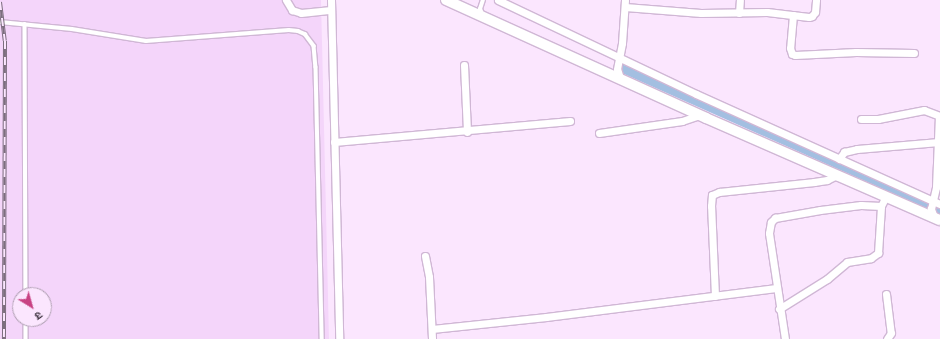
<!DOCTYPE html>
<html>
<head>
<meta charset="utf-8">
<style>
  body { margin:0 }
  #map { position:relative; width:940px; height:339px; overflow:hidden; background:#fbe6fe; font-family:"PT Sans","Noto Sans Devanagari",sans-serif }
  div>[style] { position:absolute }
  .built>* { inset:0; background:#f4d5fa }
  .canal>* { height:8px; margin:-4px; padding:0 4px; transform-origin:4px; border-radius:4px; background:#a3bfe1 }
  .roads { filter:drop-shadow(1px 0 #d0b7d5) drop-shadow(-1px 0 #d0b7d5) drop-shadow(0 1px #d0b7d5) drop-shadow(0 -1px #d0b7d5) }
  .lane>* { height:3.5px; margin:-1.75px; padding:0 1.75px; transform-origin:1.75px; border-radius:1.75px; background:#fff }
  .street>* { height:7px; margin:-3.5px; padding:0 3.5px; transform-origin:3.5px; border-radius:3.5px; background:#fff }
  .secondary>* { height:10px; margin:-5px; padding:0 5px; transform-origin:5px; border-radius:5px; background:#fff }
  .rail>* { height:4px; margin-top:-2px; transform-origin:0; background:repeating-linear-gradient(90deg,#fbe6fe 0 8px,#7c6e7e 0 16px); box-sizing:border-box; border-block:1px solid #7c6e7e }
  span { translate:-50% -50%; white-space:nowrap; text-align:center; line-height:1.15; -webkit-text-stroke:4px #fbe6fe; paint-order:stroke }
  .north { position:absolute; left:12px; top:287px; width:40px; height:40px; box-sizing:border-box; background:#fbe6fe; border:1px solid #af9fb2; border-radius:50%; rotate:143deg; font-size:11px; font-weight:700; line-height:16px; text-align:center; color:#3e3440 }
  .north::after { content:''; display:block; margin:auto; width:14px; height:18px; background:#c84283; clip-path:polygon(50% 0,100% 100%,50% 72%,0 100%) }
</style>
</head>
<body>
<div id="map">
  <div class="built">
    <i style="clip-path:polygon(evenodd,0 0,321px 0,329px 339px,0 339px,0 0,20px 295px,44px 295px,44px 319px,20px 319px,20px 295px)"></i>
  </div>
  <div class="canal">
    <i style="left:623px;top:69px;width:347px;rotate:24deg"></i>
  </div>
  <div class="roads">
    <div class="lane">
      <i style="left:482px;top:14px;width:5px;rotate:-112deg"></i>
      <i style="left:480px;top:9px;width:9px;rotate:-72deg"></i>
      <i style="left:0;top:22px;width:72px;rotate:5.6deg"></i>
      <i style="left:72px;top:29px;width:75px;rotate:9.2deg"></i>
      <i style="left:146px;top:41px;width:143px;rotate:-4.4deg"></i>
      <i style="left:289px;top:30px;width:9px;rotate:6deg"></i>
      <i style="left:298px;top:31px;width:8px;rotate:23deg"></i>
      <i style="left:305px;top:34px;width:15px;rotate:53deg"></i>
      <i style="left:314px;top:46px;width:21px;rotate:85deg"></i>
      <i style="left:316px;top:67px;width:272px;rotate:88.7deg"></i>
      <i style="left:25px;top:24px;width:271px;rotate:89.8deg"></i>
      <i style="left:26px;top:319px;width:20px;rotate:90deg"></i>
    </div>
    <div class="street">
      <i style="left:286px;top:0;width:12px;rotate:59deg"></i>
      <i style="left:292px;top:10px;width:9px;rotate:18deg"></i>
      <i style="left:301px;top:13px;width:30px;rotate:-6deg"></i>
      <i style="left:331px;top:0;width:339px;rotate:88.6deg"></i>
      <i style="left:498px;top:0;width:219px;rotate:25.4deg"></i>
      <i style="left:696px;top:94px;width:268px;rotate:24.3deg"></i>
      <i style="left:625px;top:7px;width:76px;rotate:4.5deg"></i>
      <i style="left:701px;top:13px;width:66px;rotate:-0.9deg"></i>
      <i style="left:767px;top:12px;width:42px;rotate:6.8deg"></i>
      <i style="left:809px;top:17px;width:3px;rotate:-18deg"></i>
      <i style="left:812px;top:16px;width:5px;rotate:-53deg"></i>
      <i style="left:815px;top:12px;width:12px;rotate:-85deg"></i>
      <i style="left:739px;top:13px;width:13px;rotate:-86deg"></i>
      <i style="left:793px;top:15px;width:33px;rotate:95deg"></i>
      <i style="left:790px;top:48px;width:6px;rotate:72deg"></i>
      <i style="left:792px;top:54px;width:3px;rotate:18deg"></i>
      <i style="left:795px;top:55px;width:61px;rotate:-2.8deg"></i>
      <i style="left:856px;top:52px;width:58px;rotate:1deg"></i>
      <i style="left:464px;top:65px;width:67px;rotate:87.4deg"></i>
      <i style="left:620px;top:78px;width:9px;rotate:-108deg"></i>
      <i style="left:617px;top:69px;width:26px;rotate:-79deg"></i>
      <i style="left:622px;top:43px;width:43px;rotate:-86deg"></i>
      <i style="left:861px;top:119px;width:17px"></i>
      <i style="left:878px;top:119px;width:47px;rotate:-11.1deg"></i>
      <i style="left:924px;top:110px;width:17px;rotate:21deg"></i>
      <i style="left:599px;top:133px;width:84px;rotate:-8.2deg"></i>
      <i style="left:682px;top:121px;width:18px;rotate:-19deg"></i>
      <i style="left:699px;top:115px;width:3px;rotate:18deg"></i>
      <i style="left:334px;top:142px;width:237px;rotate:-5.1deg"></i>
      <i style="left:839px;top:159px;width:9px;rotate:-54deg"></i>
      <i style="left:844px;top:152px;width:13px;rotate:-13deg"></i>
      <i style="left:857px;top:149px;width:82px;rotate:-4.9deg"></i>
      <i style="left:934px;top:217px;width:9px;rotate:-111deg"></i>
      <i style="left:931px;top:209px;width:23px;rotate:-77deg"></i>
      <i style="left:936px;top:187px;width:71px;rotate:-87.6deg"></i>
      <i style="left:425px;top:256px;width:21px;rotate:79deg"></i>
      <i style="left:429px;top:277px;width:62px;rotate:87.2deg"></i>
      <i style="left:886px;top:294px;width:39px;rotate:83deg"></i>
      <i style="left:891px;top:333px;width:7px;rotate:124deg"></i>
      <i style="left:715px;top:296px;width:90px;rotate:-92.5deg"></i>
      <i style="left:711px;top:206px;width:11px;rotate:-85deg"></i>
      <i style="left:712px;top:195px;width:8px;rotate:-23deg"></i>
      <i style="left:719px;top:192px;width:96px;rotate:-6deg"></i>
      <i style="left:814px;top:182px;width:13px;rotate:-9deg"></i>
      <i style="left:827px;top:180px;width:9px;rotate:-27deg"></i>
      <i style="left:835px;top:176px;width:5px;rotate:11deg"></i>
      <i style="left:779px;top:309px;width:57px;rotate:-32deg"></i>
      <i style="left:827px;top:279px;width:26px;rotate:-40deg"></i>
      <i style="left:847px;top:262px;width:24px;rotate:-9deg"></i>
      <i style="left:871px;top:258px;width:9px;rotate:-36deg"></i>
      <i style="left:878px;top:253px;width:47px;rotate:-86.3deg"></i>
      <i style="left:881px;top:206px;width:11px;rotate:-63deg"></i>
      <i style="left:432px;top:329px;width:115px;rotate:-6deg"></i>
      <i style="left:546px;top:317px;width:232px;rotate:-7.2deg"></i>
      <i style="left:785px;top:339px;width:107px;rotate:-98.6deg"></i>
      <i style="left:769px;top:233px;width:11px;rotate:-80deg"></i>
      <i style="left:771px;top:222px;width:6px;rotate:-45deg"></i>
      <i style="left:775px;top:218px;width:46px;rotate:-10.1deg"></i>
      <i style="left:820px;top:210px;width:41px;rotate:-7deg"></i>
      <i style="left:861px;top:205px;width:20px;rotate:3deg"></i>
    </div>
    <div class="secondary">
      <i style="left:446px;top:0;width:286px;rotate:24.4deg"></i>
      <i style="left:706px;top:118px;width:255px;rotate:23.6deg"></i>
    </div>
  </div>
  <div class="rail">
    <i style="left:0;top:2px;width:39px;rotate:83deg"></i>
    <i style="left:5px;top:41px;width:298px;rotate:90.2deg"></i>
  </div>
  <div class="north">उ</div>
</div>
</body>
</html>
